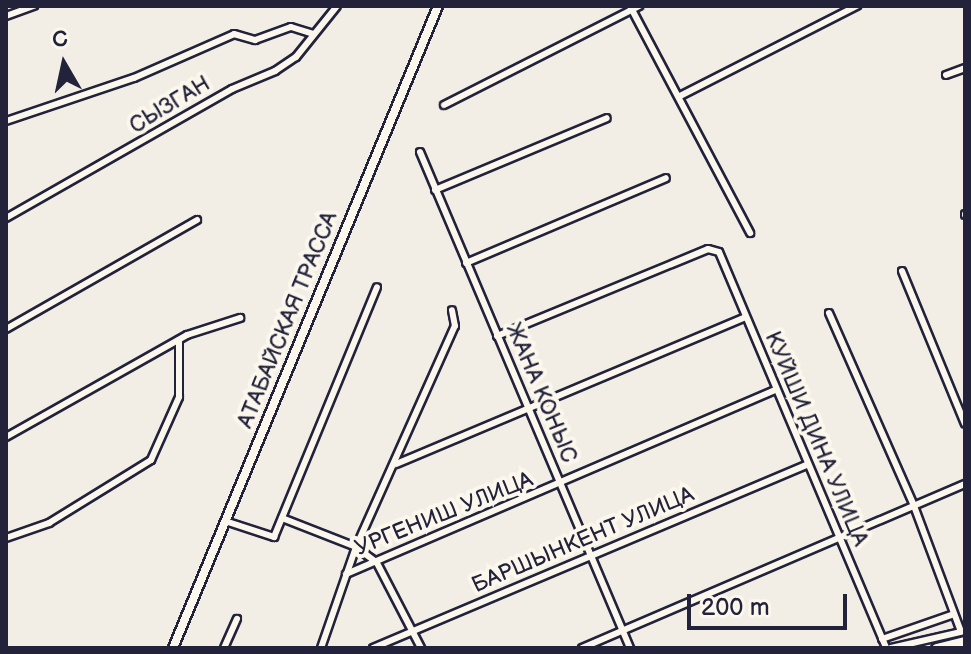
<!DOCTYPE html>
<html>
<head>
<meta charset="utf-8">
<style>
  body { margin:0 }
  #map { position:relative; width:971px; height:654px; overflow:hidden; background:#f2eee5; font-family:"Balsamiq Sans",sans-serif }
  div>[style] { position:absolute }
  .roads { filter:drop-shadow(2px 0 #22223b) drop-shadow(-2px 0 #22223b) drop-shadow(0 2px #22223b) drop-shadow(0 -2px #22223b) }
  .minor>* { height:6px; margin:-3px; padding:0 3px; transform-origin:3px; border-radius:3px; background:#fbf7ec }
  .major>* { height:8px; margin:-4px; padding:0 4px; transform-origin:4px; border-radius:4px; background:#fbf7ec }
  .highway>* { height:9px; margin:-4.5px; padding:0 4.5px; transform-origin:4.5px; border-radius:4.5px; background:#fbf7ec }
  span { translate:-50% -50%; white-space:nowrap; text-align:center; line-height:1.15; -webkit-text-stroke:8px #fbf7ec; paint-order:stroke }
  .street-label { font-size:22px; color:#22223b }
  .frame { position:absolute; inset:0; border:8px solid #22223b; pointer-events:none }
  .north { position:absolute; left:24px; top:24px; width:80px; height:80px; -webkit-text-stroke:6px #fbf7ec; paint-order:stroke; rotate:351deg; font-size:22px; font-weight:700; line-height:32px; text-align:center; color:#22223b }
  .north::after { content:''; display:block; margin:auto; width:28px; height:36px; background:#22223b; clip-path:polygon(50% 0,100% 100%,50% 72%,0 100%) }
  .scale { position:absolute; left:687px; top:594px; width:160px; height:36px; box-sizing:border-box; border:4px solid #22223b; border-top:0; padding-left:10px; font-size:24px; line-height:28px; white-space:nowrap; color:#22223b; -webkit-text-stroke:6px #fbf7ec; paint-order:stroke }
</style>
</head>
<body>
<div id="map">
  <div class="roads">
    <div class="minor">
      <i style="left:630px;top:6px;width:257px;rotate:62.1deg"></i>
      <i style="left:6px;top:16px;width:30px;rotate:-20deg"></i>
      <i style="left:946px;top:75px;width:20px;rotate:-20deg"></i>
      <i style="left:680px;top:96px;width:199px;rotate:-27deg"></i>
      <i style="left:444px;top:105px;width:219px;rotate:-26.9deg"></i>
      <i style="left:6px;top:121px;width:135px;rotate:-18.6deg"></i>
      <i style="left:134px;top:78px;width:109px;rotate:-23.7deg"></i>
      <i style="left:234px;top:34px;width:22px;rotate:16deg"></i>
      <i style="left:255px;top:40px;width:38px;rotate:-20deg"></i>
      <i style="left:291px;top:27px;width:24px;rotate:17deg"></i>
      <i style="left:420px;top:152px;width:539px;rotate:67.05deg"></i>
      <i style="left:435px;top:190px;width:186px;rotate:-22.7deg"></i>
      <i style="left:965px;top:214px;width:1px;rotate:90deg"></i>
      <i style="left:6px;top:218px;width:260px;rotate:-29.7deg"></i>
      <i style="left:232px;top:89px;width:47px;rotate:-22.7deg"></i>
      <i style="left:275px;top:71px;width:25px;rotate:-34deg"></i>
      <i style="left:296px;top:57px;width:65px;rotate:-51.2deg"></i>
      <i style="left:466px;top:263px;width:217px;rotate:-23deg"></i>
      <i style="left:902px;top:271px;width:165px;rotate:67.6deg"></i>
      <i style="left:829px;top:313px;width:211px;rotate:66.2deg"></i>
      <i style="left:914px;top:506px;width:134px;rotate:69.5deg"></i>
      <i style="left:6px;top:329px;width:220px;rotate:-29.7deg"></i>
      <i style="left:497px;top:336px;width:228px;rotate:-22.4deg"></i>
      <i style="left:708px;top:249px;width:11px;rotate:15deg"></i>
      <i style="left:719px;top:252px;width:430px;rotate:67.1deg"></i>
      <i style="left:6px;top:437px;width:208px;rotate:-29.4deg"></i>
      <i style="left:187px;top:335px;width:56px;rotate:-17.8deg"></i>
      <i style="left:396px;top:464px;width:379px;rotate:-22.8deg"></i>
      <i style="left:282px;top:518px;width:79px;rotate:21.4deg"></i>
      <i style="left:356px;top:547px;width:26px;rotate:37deg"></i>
      <i style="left:377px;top:563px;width:96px;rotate:62.6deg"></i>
      <i style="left:225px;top:521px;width:52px;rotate:18.1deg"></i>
      <i style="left:274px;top:537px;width:270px;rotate:-67.6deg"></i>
      <i style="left:6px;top:538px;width:46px;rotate:-19.2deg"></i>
      <i style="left:49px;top:523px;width:120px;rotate:-31.7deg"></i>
      <i style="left:151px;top:460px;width:69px;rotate:-66deg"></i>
      <i style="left:179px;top:397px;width:57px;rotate:-90deg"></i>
      <i style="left:346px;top:574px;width:467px;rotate:-23.2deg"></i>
      <i style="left:882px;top:639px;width:76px;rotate:-19.1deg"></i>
      <i style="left:224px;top:648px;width:32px;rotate:-66deg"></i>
      <i style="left:321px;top:648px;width:107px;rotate:-70.9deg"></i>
      <i style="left:356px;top:547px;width:242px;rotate:-65.9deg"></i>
      <i style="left:455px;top:326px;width:16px;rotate:-101deg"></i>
      <i style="left:373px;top:648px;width:470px;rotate:-22.9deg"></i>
      <i style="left:582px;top:648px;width:417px;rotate:-23.2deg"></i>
      <i style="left:891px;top:648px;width:72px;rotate:-12.9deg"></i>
    </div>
    <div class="major">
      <i style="left:173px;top:648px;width:695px;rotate:-67.57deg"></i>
    </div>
    <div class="highway">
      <i style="left:936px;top:648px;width:30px;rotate:-14deg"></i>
    </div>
  </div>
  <div class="street-label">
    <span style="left:170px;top:105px;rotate:-31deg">СЫЗГАН</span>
    <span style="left:288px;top:320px;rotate:-68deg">АТАБАЙСКАЯ ТРАССА</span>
    <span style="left:541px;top:393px;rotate:67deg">ЖАНА КОНЫС</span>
    <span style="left:816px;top:439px;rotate:67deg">КУЙШИ ДИНА УЛИЦА</span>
    <span style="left:444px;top:514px;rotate:-22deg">УРГЕНИШ УЛИЦА</span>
    <span style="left:583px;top:540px;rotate:-23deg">БАРШЫНКЕНТ УЛИЦА</span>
  </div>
  <div class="frame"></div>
  <div class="north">С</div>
  <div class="scale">200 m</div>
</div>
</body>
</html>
